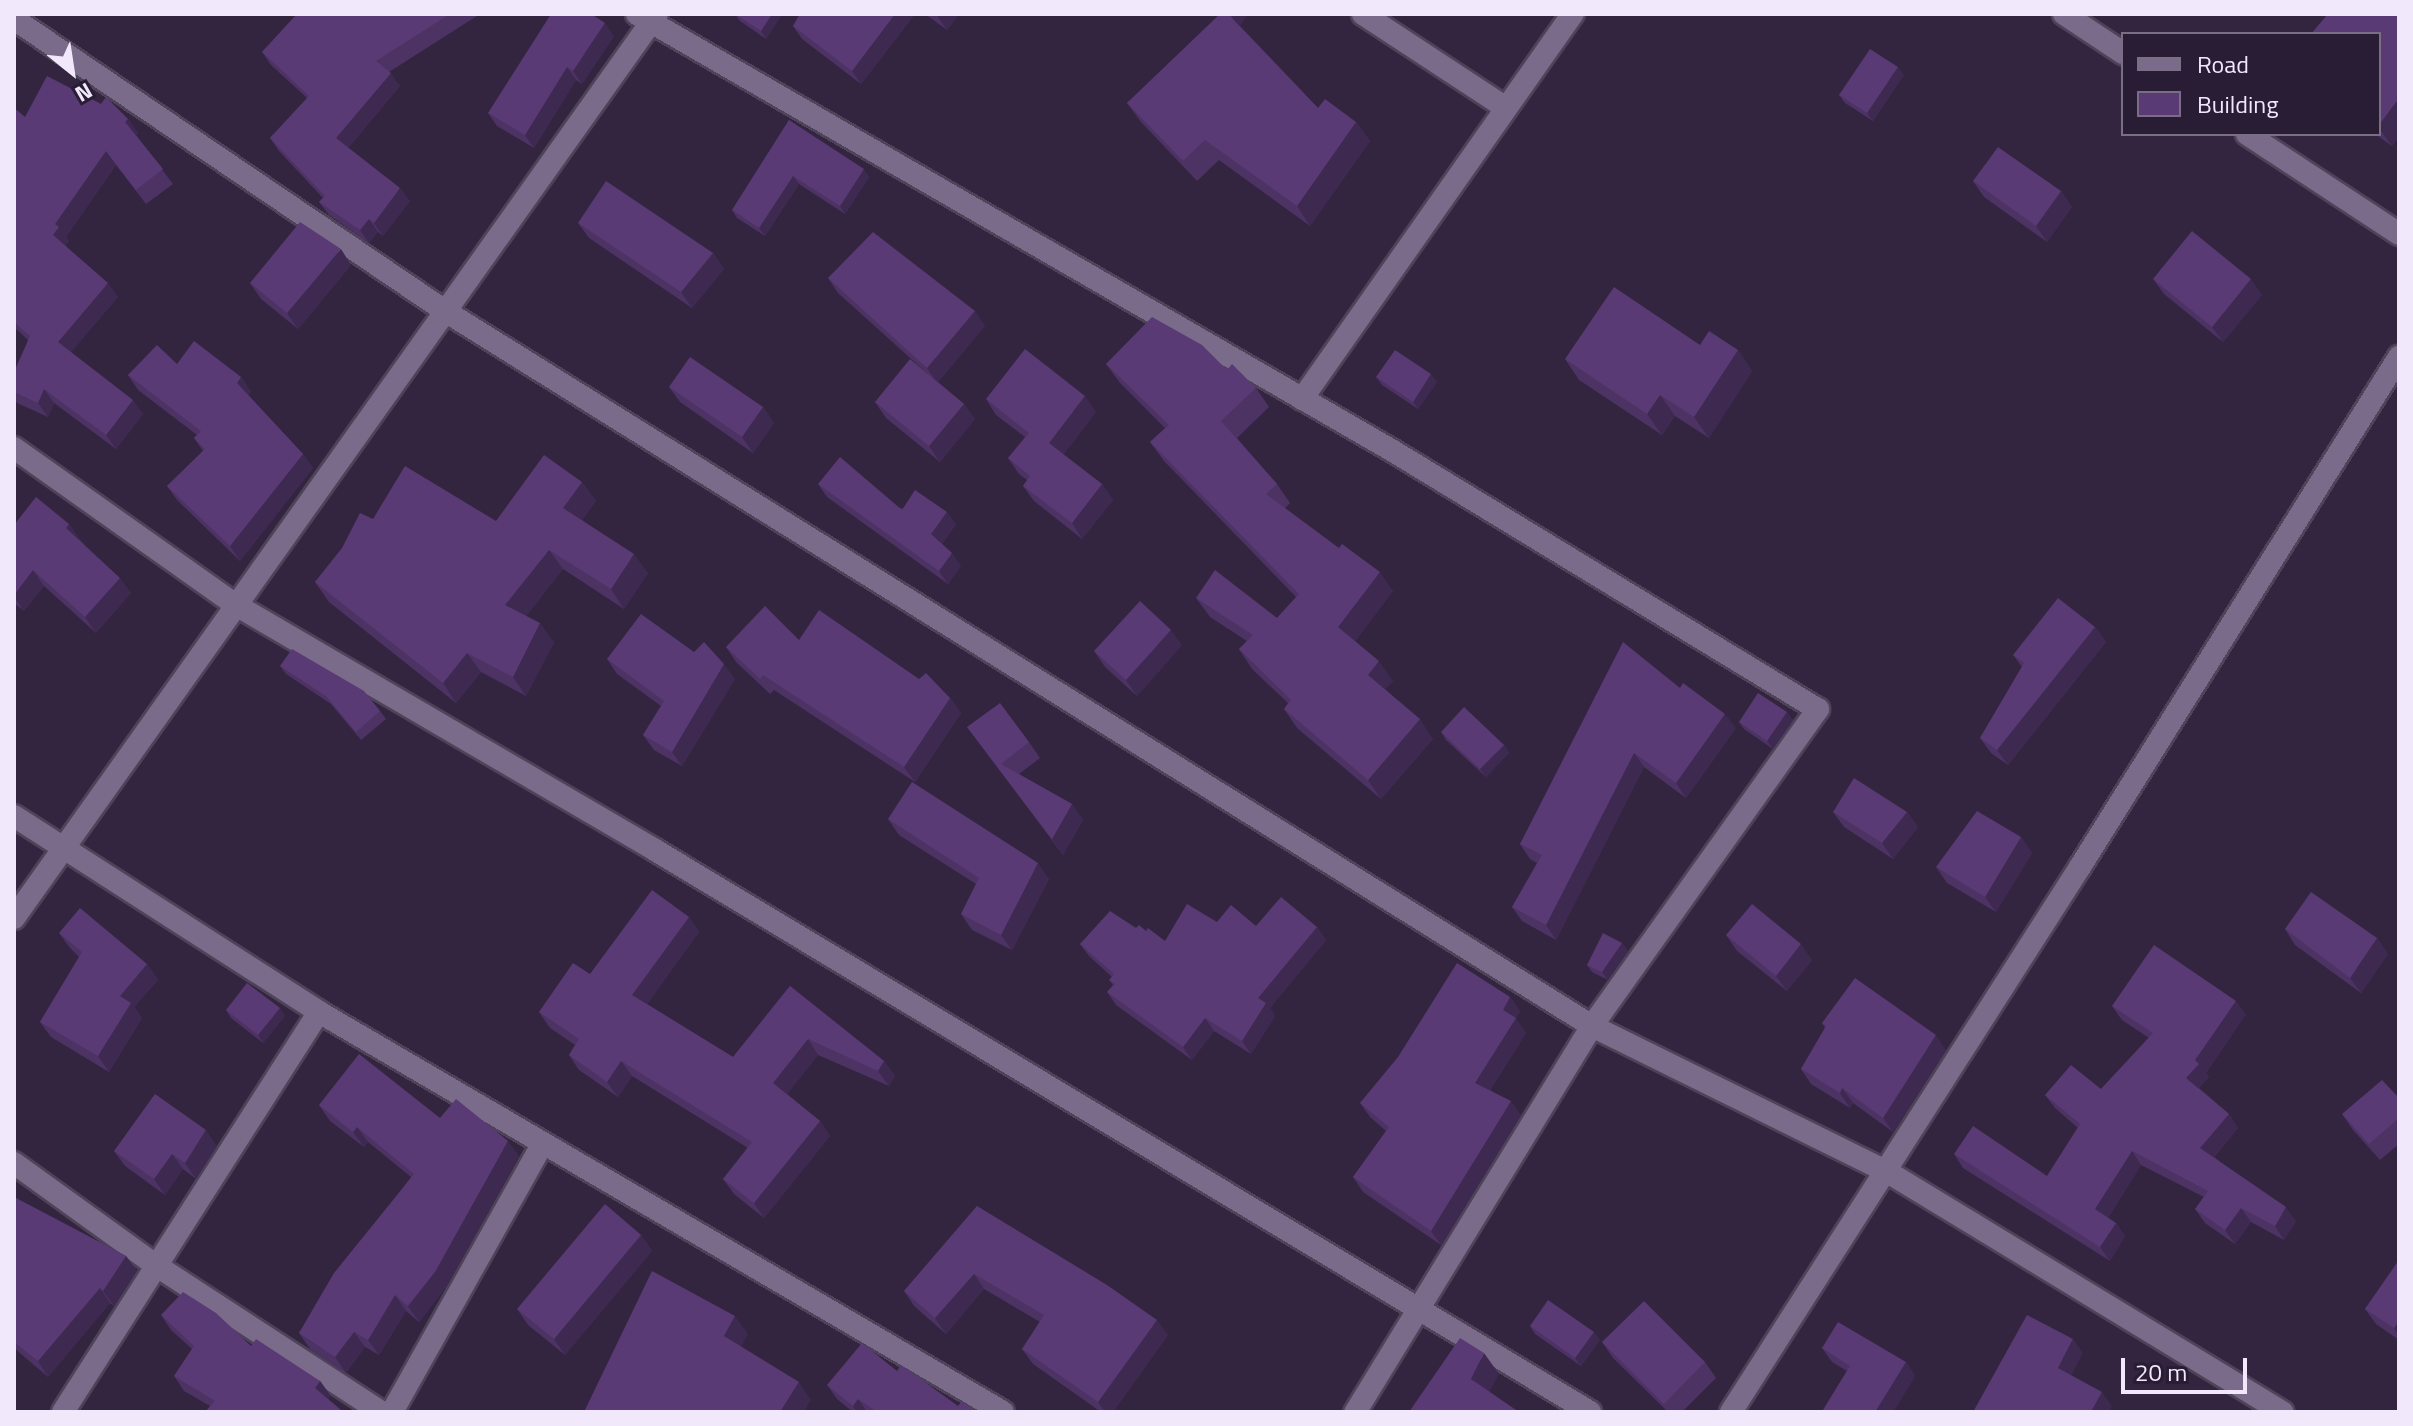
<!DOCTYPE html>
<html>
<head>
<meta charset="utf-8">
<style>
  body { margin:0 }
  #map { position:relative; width:2413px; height:1426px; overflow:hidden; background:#33253f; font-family:"Titillium Web",sans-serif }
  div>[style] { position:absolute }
  .roads { filter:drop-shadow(2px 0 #4e4359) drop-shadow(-2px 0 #4e4359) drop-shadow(0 2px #4e4359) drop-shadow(0 -2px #4e4359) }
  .minor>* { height:22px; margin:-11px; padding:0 11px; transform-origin:11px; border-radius:11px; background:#7a6b8a }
  .wall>* { inset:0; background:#4d3264 }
  .shaded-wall>* { inset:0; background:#3e2951 }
  .building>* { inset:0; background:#593a74 }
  span { translate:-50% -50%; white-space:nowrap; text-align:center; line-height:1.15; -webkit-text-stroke:7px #291c35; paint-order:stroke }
  .frame { position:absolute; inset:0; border:16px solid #f1e9fb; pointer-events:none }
  .legend { position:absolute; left:2121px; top:32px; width:260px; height:104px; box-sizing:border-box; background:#291c35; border:2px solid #796e84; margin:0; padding:10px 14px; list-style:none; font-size:24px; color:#f1e9fb }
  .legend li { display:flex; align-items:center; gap:16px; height:40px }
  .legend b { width:40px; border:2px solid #796e84 }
  .north { position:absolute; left:32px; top:32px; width:80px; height:80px; -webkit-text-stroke:6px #291c35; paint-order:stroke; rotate:150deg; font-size:22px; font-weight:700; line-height:32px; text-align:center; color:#f1e9fb }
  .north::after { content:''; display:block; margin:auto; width:28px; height:36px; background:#f1e9fb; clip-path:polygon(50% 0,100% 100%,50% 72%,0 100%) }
  .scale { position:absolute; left:2121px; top:1358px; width:126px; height:36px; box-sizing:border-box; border:4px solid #f1e9fb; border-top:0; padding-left:10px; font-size:24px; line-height:28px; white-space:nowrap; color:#f1e9fb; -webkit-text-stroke:6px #291c35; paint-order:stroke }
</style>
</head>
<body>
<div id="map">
  <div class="roads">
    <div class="minor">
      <i style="left:637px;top:14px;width:873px;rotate:30.03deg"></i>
      <i style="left:1393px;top:451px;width:497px;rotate:31.3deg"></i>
      <i style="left:1818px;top:709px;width:389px;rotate:125.5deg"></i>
      <i style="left:1592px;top:1026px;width:453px;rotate:121.5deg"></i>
      <i style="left:1363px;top:14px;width:171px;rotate:33.3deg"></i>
      <i style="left:2064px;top:14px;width:71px;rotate:33.5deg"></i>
      <i style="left:14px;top:19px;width:521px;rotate:34.12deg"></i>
      <i style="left:445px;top:311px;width:1352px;rotate:31.94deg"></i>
      <i style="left:1592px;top:1026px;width:328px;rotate:26.3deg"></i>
      <i style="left:1886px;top:1171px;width:464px;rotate:31.3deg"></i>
      <i style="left:2247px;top:134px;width:182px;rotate:33.3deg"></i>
      <i style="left:1302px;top:399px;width:471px;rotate:-54.9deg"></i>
      <i style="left:14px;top:448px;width:272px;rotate:35.3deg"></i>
      <i style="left:236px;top:605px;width:485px;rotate:30.3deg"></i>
      <i style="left:655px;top:850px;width:1091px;rotate:31.01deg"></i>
      <i style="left:14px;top:816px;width:363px;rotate:32.7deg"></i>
      <i style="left:319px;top:1012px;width:792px;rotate:30.32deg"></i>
      <i style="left:14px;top:918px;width:1109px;rotate:-54.58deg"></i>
      <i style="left:14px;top:1163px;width:176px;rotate:35.8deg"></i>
      <i style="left:157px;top:1266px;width:267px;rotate:33.1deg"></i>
      <i style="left:63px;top:1412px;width:475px;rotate:-57.4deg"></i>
      <i style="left:392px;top:1412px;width:308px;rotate:-60.7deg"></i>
      <i style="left:1731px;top:1412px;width:647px;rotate:-57.37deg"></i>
      <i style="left:2080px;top:867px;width:602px;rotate:-57.97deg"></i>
    </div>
  </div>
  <div class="wall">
    <i style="clip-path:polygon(297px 14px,480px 14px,389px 72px,400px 86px,348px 148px,410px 201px,383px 236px,378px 232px,369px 243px,329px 215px,319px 202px,323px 198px,279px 151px,270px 138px,307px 98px,271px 65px,262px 52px)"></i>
    <i style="clip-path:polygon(735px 14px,782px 14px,766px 39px,740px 21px)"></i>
    <i style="clip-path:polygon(800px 14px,915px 14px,861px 84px,802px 39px,793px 26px)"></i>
    <i style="clip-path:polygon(925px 14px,959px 14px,947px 30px)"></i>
    <i style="clip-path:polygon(1215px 14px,1247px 14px,1240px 26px,1318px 108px,1356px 122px,1370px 141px,1310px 226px,1219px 160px,1197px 181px,1141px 122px,1127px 103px,1218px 16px)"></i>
    <i style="clip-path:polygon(2328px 14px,2399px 14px,2399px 136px,2392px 146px,2375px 134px,2379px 134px,2379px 34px,2311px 34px)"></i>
    <i style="clip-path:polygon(614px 36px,582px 84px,576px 80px,534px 148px,497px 126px,488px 113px)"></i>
    <i style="clip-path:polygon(1904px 75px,1873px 121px,1845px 103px,1839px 95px)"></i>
    <i style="clip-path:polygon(14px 108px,25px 117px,128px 119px,138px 133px,136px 135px,173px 184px,146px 204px,116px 165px,66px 237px,69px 241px,65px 246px,118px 297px,71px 352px,143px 414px,116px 449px,54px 403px,48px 417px,17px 403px,14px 399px,14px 392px,28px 340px,14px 327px)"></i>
    <i style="clip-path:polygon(789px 120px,869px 177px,845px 214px,799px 184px,765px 236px,737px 218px,732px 210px)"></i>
    <i style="clip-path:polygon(1973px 181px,2061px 191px,2072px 207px,2047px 242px,1984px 197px)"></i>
    <i style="clip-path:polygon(578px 223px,713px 253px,724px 269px,692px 308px,589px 238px)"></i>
    <i style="clip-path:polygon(351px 265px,298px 329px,261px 299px,250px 283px)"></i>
    <i style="clip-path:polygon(828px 278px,985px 326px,938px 382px,964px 404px,975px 419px,940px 462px,886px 418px,875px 402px,929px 375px,838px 293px)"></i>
    <i style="clip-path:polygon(2153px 279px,2262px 295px,2223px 342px,2164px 294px)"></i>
    <i style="clip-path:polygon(1700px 345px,1738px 350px,1752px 371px,1709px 438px,1675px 416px,1662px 435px,1579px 380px,1565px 359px)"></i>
    <i style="clip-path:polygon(177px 364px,241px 377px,251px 392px,248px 395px,303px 454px,313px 468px,240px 561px,177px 500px,167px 486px,203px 451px,194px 438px,197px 435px,138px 390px,128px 375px)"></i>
    <i style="clip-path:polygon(1106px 364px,1227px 370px,1256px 388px,1269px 407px,1237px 438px,1277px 484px,1290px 503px,1285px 508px,1393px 591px,1355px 641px,1393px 681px,1385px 689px,1433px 739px,1381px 799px,1297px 728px,1284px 709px,1288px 703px,1252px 669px,1239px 649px,1247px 641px,1210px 617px,1196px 598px,1277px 618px,1296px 597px,1164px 461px,1150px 442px,1165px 428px,1120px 383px)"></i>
    <i style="clip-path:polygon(1376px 377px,1437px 382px,1418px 409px,1382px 385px)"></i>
    <i style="clip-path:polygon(669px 387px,763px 407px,774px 423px,753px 453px,680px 402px)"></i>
    <i style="clip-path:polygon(986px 399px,1096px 412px,1063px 455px,1102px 484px,1113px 500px,1082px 539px,1034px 501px,1023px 486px,1027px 480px,1019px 474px,1008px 458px,1025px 437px,996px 415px)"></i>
    <i style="clip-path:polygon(582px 482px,596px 501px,582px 520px,648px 573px,624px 609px,563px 569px,526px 616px,554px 642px,526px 696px,481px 672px,456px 703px,329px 602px,315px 582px,373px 519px,496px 521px)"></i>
    <i style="clip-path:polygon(818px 484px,956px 524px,942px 544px,961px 566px,948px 584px,827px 497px)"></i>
    <i style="clip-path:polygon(69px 524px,80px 540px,131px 593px,96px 633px,44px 586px,24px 611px,14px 603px,14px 525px)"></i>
    <i style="clip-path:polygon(2095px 627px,2106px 642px,2008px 765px,1991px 753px,1980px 738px,2022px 667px,2013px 655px)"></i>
    <i style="clip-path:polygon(799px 640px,950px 698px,961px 713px,915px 782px,774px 690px,770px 694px,736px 662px,726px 647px)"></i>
    <i style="clip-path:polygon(1182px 645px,1137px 696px,1105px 667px,1094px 651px)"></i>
    <i style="clip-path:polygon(694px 652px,735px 679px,682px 766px,654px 750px,643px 735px,661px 706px,617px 674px,607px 659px)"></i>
    <i style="clip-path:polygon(280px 666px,380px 711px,386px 719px,361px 740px,331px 704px,286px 674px)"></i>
    <i style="clip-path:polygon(1680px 688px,1736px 728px,1686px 798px,1644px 767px,1556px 940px,1522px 921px,1512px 907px,1537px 863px,1530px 859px,1520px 844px)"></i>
    <i style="clip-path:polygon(1793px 720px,1773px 749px,1744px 729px,1739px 722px)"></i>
    <i style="clip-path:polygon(967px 727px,1029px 742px,1040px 758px,1019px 774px,1072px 804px,1083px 820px,1063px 855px)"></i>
    <i style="clip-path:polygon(1441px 732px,1504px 745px,1509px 753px,1486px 777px,1446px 740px)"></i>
    <i style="clip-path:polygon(1833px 812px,1907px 812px,1918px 827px,1893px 859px,1844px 827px)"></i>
    <i style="clip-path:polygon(888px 819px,1049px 879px,1012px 950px,972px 930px,961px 914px,976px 884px,899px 835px)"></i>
    <i style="clip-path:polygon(2021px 837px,2032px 853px,1996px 912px,1947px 883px,1936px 867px)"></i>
    <i style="clip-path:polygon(689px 917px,699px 932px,647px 1004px,733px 1057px,790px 986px,884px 1061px,895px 1076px,889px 1086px,818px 1055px,787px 1094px,820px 1121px,830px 1136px,764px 1218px,734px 1194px,723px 1179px,748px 1148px,632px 1076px,618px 1097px,579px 1070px,569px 1055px,575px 1045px,550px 1028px,539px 1012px,590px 974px)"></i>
    <i style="clip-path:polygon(1217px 922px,1256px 926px,1317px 927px,1326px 940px,1270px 1008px,1275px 1016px,1251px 1054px,1214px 1031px,1192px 1060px,1116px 1005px,1107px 992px,1113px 985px,1109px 980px,1112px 977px,1089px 956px,1080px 944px,1136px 928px,1146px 931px,1165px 941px)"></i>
    <i style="clip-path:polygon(2285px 929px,2377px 938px,2388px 954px,2361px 993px,2295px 945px)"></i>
    <i style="clip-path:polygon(59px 933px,147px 964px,158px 980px,134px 1007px,142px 1018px,109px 1072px,51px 1037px,40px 1022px,79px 957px,70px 948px)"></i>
    <i style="clip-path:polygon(1726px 935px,1812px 960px,1787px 991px,1737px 951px)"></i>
    <i style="clip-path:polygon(1622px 943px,1628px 951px,1608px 980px,1592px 972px,1587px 965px)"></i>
    <i style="clip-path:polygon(1510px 997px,1520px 1011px,1516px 1019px,1526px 1033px,1490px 1090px,1521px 1115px,1441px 1245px,1363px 1192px,1353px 1177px,1386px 1131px,1370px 1117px,1360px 1103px)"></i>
    <i style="clip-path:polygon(2112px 1006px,2246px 1014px,2206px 1073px,2209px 1077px,2199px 1088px,2229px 1114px,2238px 1128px,2214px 1157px,2296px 1221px,2284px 1240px,2251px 1222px,2235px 1244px,2205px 1223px,2195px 1209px,2204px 1197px,2141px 1165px,2108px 1218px,2116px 1223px,2125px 1236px,2110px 1261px,1963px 1168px,1954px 1154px,2047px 1176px,2078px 1128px,2055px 1108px,2045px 1095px,2101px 1089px,2149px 1038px,2122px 1020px)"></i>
    <i style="clip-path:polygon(226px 1010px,285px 1016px,263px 1043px,231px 1018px)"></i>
    <i style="clip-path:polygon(1822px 1023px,1946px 1050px,1893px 1132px,1853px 1103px,1850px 1108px,1811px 1084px,1801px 1069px,1825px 1028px)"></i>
    <i style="clip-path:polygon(2399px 1098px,2399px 1144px,2380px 1160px,2353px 1130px,2342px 1114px)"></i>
    <i style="clip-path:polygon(319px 1105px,440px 1118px,519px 1156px,446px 1287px,419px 1322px,406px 1311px,379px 1355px,365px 1347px,346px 1373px,310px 1349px,299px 1333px,411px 1177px,368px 1142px,364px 1147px,330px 1121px)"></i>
    <i style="clip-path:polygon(217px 1146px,196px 1179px,183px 1169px,165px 1195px,125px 1166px,114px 1151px)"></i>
    <i style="clip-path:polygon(14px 1197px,126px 1256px,137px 1271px,114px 1306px,110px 1303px,48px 1377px,14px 1348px)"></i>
    <i style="clip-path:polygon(977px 1206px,1168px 1335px,1113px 1412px,1101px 1412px,1033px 1364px,1022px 1349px,1040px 1322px,984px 1289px,946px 1334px,914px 1306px,904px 1291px)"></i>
    <i style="clip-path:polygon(641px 1235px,652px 1251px,565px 1355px,528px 1325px,517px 1309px)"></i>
    <i style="clip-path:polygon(2399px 1260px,2399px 1340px,2376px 1324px,2365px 1309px)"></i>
    <i style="clip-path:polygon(161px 1315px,251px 1346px,320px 1381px,330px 1395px,328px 1399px,343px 1412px,205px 1412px,210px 1406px,184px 1391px,174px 1376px,192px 1349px,171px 1330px)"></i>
    <i style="clip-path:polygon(1530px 1326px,1600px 1340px,1581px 1366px,1535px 1334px)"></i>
    <i style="clip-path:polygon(1602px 1342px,1705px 1362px,1716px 1378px,1682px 1412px,1668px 1412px,1613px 1358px)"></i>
    <i style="clip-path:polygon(1822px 1348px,1906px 1362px,1915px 1376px,1893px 1412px,1825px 1412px,1823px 1410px,1847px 1371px,1832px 1362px)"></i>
    <i style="clip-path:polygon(897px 1371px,958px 1406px,975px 1412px,853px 1412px,837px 1399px,827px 1385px)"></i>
  </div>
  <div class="shaded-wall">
    <i style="clip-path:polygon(772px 14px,782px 14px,766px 39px,761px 31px)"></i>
    <i style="clip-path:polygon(895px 14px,915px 14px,861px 84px,852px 71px)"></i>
    <i style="clip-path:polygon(940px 14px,959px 14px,947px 30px,938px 17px)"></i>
    <i style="clip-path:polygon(1230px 14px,1247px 14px,1239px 28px)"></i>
    <i style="clip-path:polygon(605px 23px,614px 36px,582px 84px,573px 71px)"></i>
    <i style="clip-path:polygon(567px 67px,576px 80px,534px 148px,525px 135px)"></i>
    <i style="clip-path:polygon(1898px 67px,1904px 75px,1873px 121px,1867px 113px)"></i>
    <i style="clip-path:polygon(391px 73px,400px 86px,345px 151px,336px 138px)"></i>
    <i style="clip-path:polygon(2399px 98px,2399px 136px,2392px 146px,2379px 128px,2379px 125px)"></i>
    <i style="clip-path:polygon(128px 119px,138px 133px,135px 136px,125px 122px)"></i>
    <i style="clip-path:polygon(1356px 122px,1370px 141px,1310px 226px,1297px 206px)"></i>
    <i style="clip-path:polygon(106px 151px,116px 165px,66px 237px,69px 241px,63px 249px,53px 235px,55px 224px)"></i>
    <i style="clip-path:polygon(864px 169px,869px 177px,845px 214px,840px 206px)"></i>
    <i style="clip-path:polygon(793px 176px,799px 184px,765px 236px,759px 228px)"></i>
    <i style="clip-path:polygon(400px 188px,410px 201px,383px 236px,374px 223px)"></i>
    <i style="clip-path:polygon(2061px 191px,2072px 207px,2047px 242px,2036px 226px)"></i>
    <i style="clip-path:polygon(369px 219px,378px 232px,369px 243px,360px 230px)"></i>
    <i style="clip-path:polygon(341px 249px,351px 265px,298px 329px,287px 313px)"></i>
    <i style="clip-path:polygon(713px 253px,724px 269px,692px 308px,681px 292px)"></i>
    <i style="clip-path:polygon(2251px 279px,2262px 295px,2223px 342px,2212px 327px)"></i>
    <i style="clip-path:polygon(108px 283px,118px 297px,68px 356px,58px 342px)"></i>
    <i style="clip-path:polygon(975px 311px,985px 326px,937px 383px,927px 368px)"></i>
    <i style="clip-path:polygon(1738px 350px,1752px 371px,1709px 438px,1694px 417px)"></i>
    <i style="clip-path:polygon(1431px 374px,1437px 382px,1418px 409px,1413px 402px)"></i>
    <i style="clip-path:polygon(241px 377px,251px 392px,247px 397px,237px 383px)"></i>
    <i style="clip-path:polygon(44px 389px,54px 403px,48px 417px,38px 403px)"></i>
    <i style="clip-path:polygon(1660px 395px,1675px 416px,1662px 435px,1647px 414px)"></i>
    <i style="clip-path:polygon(1085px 396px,1096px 412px,1060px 459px,1049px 443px)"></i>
    <i style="clip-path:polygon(133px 400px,143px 414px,116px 449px,106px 435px)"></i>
    <i style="clip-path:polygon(964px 404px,975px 419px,940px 462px,929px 446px)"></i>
    <i style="clip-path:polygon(763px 407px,774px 423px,753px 453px,742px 437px)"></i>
    <i style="clip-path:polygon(303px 454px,313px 468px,240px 561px,230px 546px)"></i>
    <i style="clip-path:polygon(582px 482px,596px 501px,577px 527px,563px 508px)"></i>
    <i style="clip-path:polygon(1102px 484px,1113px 500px,1082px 539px,1072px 523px)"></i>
    <i style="clip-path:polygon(947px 512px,956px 524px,940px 547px,931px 534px)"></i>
    <i style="clip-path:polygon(69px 524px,80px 539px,77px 543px,66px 528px)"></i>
    <i style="clip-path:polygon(549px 550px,563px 569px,519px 625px,505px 605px)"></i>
    <i style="clip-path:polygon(952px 553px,961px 566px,948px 584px,939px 571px)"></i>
    <i style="clip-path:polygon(634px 554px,648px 573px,624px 609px,611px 589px)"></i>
    <i style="clip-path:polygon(33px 570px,44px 586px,24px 611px,14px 597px,14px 595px)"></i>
    <i style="clip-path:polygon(1380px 572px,1393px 591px,1352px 646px,1338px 627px)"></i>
    <i style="clip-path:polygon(120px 578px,131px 593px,96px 633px,85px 617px)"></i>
    <i style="clip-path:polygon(540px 623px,554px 642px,526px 696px,513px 677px)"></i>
    <i style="clip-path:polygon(2095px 627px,2106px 642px,2008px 765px,1997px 750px)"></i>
    <i style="clip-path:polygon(1171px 630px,1182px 645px,1137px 696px,1126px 680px)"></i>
    <i style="clip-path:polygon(467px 653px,481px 672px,456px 703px,443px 683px)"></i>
    <i style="clip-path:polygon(1379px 661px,1393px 681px,1381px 694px,1368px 675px)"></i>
    <i style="clip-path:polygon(724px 664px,735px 679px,682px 766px,672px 752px)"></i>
    <i style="clip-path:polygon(950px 698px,961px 713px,915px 782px,904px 767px)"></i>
    <i style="clip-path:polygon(1787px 712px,1793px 720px,1773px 749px,1767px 741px)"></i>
    <i style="clip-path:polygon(1725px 714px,1736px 728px,1686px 798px,1676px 783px)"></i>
    <i style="clip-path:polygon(1420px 719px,1433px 739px,1381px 799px,1368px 780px)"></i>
    <i style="clip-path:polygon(1504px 745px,1509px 753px,1486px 777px,1480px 769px)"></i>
    <i style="clip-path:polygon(1634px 753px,1644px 767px,1556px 940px,1546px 925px)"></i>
    <i style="clip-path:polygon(1072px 804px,1083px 820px,1063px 855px,1052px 839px)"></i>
    <i style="clip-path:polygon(1907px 812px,1918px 827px,1893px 859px,1882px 843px)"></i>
    <i style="clip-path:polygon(2021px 837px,2032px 853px,1996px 912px,1985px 897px)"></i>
    <i style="clip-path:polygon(1038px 863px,1049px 879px,1012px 950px,1001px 935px)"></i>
    <i style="clip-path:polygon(689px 917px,699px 932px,643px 1010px,632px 995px)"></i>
    <i style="clip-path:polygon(1317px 927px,1326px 940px,1270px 1008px,1275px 1016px,1251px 1054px,1242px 1041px,1258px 998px)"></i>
    <i style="clip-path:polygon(2377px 938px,2388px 954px,2361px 993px,2350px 978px)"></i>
    <i style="clip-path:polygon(1622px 943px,1628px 951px,1608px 980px,1602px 972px)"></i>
    <i style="clip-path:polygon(1801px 944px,1812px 960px,1787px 991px,1776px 976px)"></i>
    <i style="clip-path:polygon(147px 964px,158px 980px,134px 1007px,142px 1018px,109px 1072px,98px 1056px,120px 996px)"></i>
    <i style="clip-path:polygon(1510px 997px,1520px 1011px,1516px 1019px,1526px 1033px,1485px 1097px,1475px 1083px,1503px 1010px)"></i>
    <i style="clip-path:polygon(2236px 1001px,2246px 1014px,2206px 1073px,2209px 1077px,2196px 1091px,2186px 1078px,2195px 1060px)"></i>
    <i style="clip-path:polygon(280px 1008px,285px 1016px,263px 1043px,258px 1035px)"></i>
    <i style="clip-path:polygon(1205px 1018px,1214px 1031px,1192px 1060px,1183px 1047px)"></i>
    <i style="clip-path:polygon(1936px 1035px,1946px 1050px,1893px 1132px,1883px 1118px)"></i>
    <i style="clip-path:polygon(808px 1039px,818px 1055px,783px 1099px,773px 1083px)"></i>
    <i style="clip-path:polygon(621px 1061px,632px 1076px,618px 1097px,607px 1082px)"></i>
    <i style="clip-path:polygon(884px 1061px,895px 1076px,889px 1086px,878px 1071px)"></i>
    <i style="clip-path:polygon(1842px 1088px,1853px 1103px,1850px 1108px,1840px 1093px)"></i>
    <i style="clip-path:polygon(1511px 1101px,1521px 1115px,1441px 1245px,1431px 1231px)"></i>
    <i style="clip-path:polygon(2229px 1114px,2238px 1128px,2210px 1161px,2200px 1148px)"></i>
    <i style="clip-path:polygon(820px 1121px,830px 1136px,764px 1218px,754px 1203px)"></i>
    <i style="clip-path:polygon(357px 1127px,368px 1142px,364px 1147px,353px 1132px)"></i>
    <i style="clip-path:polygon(206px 1130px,217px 1146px,196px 1179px,185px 1163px)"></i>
    <i style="clip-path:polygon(508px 1141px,519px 1156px,446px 1287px,419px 1322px,408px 1306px)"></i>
    <i style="clip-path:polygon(2132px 1151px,2141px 1165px,2105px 1223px,2095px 1209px)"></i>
    <i style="clip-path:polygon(172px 1154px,183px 1169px,165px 1195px,154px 1179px)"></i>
    <i style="clip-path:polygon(2286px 1207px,2296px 1221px,2284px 1240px,2275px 1226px)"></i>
    <i style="clip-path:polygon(2241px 1208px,2251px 1222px,2235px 1244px,2225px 1230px)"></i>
    <i style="clip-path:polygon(2116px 1223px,2125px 1236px,2110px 1261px,2100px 1247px)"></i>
    <i style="clip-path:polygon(641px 1235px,652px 1251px,565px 1355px,554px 1339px)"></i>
    <i style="clip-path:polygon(126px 1256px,137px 1271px,114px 1306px,103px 1291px)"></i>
    <i style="clip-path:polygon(974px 1274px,984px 1289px,946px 1334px,935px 1318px)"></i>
    <i style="clip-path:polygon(100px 1288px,110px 1303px,48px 1377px,38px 1361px)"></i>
    <i style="clip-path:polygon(395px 1295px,406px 1311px,379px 1355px,368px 1340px)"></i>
    <i style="clip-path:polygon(735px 1316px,748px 1334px,737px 1354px,724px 1336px)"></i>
    <i style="clip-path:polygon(1157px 1320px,1168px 1335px,1113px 1412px,1105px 1412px,1098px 1402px)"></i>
    <i style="clip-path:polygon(2399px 1321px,2399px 1335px,2394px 1328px)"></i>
    <i style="clip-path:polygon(354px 1332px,365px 1347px,346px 1373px,335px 1357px)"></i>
    <i style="clip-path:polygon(1594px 1332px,1600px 1340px,1581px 1366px,1575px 1358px)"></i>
    <i style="clip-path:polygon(2073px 1339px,2083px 1353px,2068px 1382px,2058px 1368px)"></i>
    <i style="clip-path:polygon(1484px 1353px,1499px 1374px,1485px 1400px,1471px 1379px)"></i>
    <i style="clip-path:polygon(1906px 1362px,1915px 1376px,1893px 1412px,1875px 1412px)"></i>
    <i style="clip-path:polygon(320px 1381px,330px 1395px,325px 1402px,315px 1388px)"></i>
    <i style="clip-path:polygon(799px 1382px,811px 1400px,804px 1412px,780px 1412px)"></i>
    <i style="clip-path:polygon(2102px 1392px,2112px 1406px,2109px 1412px,2091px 1412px)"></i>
    <i style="clip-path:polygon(858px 1399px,867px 1412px,857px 1412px,853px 1406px)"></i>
  </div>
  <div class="building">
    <i style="clip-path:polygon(297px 14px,450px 14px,376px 61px,391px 73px,336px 138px,400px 188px,374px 223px,369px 219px,360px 230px,319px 202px,325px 196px,270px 138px,309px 96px,262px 52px)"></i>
    <i style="clip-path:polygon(551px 14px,591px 14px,605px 23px,573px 71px,567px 67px,525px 135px,488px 113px)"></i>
    <i style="clip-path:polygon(735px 14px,772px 14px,761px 31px)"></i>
    <i style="clip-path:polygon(800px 14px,895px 14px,852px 71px,793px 26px)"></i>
    <i style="clip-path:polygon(1220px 14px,1228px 14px,1318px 108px,1325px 99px,1356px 122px,1297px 206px,1205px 140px,1183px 161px,1127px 103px)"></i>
    <i style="clip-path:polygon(2328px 14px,2399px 14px,2399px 98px,2379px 125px,2379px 34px,2311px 34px)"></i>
    <i style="clip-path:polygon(1870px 49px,1898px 67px,1867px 113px,1839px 95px)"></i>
    <i style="clip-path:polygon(47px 76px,101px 104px,106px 97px,128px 119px,125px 122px,163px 169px,136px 190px,106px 151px,55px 224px,59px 227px,53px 235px,108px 283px,58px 342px,133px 400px,106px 435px,44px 389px,38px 403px,14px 392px,14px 372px,30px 336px,14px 322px,14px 108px,25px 117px)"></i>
    <i style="clip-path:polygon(789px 120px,864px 169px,840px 206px,793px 176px,759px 228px,732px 210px)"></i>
    <i style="clip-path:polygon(1998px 147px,2061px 191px,2036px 226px,1973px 181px)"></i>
    <i style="clip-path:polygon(606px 181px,713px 253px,681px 292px,578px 223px)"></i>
    <i style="clip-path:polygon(300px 222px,341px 249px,287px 313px,250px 283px)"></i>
    <i style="clip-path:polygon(2192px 231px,2251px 279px,2212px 327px,2153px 279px)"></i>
    <i style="clip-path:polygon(873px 232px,975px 311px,927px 368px,828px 278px)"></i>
    <i style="clip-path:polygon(1614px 287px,1700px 345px,1709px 331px,1738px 350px,1694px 417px,1660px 395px,1647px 414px,1565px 359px)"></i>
    <i style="clip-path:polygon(1152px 317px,1202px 345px,1227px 370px,1232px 364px,1256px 388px,1221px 421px,1277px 484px,1266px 494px,1339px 548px,1342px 544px,1380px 572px,1338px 627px,1379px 661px,1368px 675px,1420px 719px,1368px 780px,1284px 709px,1291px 700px,1239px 649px,1253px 635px,1196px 598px,1215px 570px,1277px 618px,1299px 594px,1150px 442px,1169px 425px,1106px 364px)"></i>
    <i style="clip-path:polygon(194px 341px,241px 377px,237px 383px,303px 454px,230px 546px,167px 486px,205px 449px,194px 438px,201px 431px,128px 375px,157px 345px,177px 364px)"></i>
    <i style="clip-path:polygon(1025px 349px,1085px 396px,1049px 443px,1102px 484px,1072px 523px,1023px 486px,1030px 476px,1008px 458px,1029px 433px,986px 399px)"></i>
    <i style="clip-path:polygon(1395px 350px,1431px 374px,1413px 402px,1376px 377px)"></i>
    <i style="clip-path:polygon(690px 357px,763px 407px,742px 437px,669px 387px)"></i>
    <i style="clip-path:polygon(910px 359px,964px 404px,929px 446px,875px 402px)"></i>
    <i style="clip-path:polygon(544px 455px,582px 482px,563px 508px,634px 554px,611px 589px,549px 550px,505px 605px,540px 623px,513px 677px,467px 653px,443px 683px,315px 582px,342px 548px,360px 513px,373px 519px,405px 466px,496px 521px)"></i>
    <i style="clip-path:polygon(840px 457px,902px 510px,915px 490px,947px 512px,931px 534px,952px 553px,939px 571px,818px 484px)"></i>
    <i style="clip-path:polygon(36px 497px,69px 524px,66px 528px,120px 578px,85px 617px,33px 570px,14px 595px,14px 525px)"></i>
    <i style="clip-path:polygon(2058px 598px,2095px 627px,1997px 750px,1980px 738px,2024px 663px,2013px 655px)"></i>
    <i style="clip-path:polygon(1140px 601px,1171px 630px,1126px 680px,1094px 651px)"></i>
    <i style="clip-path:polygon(765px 606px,799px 640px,819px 610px,919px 679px,926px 673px,950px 698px,904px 767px,763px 675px,760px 679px,726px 647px)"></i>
    <i style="clip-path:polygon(641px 614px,694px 652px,704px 642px,724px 664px,672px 752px,643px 735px,664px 701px,607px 659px)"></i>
    <i style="clip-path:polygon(1623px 642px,1680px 688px,1683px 683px,1725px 714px,1676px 783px,1634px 753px,1546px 925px,1512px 907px,1542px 855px,1520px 844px)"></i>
    <i style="clip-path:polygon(292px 649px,364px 691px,380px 711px,356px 732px,326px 696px,280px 666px)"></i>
    <i style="clip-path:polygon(1758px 693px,1787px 712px,1767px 741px,1739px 722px)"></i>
    <i style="clip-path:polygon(1000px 703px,1029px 742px,1001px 764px,1072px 804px,1052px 839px,967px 727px)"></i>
    <i style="clip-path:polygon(1464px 707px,1504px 745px,1480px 769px,1441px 732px)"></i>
    <i style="clip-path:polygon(1854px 778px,1907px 812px,1882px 843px,1833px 812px)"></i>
    <i style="clip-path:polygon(912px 782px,1038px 863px,1001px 935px,961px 914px,979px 878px,888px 819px)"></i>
    <i style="clip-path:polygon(1977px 811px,2021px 837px,1985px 897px,1936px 867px)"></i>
    <i style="clip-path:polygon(652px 890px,689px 917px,632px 995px,733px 1057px,790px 986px,884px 1061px,878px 1071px,808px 1039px,773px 1083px,820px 1121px,754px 1203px,723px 1179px,752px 1142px,621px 1061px,607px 1082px,569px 1055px,579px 1039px,539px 1012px,573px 963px,590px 974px)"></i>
    <i style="clip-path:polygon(2311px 892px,2377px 938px,2350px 978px,2285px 929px)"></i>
    <i style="clip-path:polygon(1281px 897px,1317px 927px,1258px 998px,1266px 1003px,1242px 1041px,1205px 1018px,1183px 1047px,1107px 992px,1115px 984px,1109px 980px,1114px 974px,1080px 944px,1110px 911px,1136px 928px,1139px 925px,1146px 931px,1148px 928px,1165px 941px,1187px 904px,1217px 922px,1231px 905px,1256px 926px)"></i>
    <i style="clip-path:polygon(1752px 904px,1801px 944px,1776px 976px,1726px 935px)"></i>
    <i style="clip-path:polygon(80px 908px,147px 964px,120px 996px,131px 1003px,98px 1056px,40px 1022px,82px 952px,59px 933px)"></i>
    <i style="clip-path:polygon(1603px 933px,1622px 943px,1602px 972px,1587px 965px)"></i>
    <i style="clip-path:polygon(2154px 945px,2236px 1001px,2195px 1060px,2199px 1064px,2186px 1078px,2229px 1114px,2200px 1148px,2286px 1207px,2275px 1226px,2241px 1208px,2225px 1230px,2195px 1209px,2208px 1191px,2132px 1151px,2095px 1209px,2116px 1223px,2100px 1247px,1954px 1154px,1973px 1126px,2047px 1176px,2080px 1124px,2045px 1095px,2071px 1065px,2101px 1089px,2153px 1033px,2112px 1006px)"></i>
    <i style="clip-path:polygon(1457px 963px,1510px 997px,1503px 1010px,1516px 1018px,1475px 1083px,1511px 1101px,1431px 1231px,1353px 1177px,1389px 1127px,1360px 1103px,1398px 1057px)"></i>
    <i style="clip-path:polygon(1855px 978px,1936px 1035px,1883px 1118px,1842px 1088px,1840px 1093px,1801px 1069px,1826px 1026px,1822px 1023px)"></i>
    <i style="clip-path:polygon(247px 983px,280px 1008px,258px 1035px,226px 1010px)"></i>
    <i style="clip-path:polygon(359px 1054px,440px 1118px,456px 1099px,508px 1141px,435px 1272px,408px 1306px,395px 1295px,368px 1340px,354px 1332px,335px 1357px,299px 1333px,334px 1273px,414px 1174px,357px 1127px,353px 1132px,319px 1105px)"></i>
    <i style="clip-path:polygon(2382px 1080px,2399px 1098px,2399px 1118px,2369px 1144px,2342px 1114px)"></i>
    <i style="clip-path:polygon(155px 1094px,206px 1130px,185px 1163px,172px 1154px,154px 1179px,114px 1151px)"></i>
    <i style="clip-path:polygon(14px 1197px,126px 1256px,103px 1291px,100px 1288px,38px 1361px,14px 1342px)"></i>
    <i style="clip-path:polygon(605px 1204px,641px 1235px,554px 1339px,517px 1309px)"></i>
    <i style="clip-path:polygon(977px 1206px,1107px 1285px,1157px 1320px,1098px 1402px,1022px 1349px,1044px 1315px,974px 1274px,935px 1318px,904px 1291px)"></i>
    <i style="clip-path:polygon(2399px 1260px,2399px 1321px,2394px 1328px,2365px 1309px)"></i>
    <i style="clip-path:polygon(652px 1271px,735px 1316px,724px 1336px,799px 1382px,780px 1412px,584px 1412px)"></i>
    <i style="clip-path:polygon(183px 1292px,216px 1313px,251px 1346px,256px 1339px,320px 1381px,315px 1388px,341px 1410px,339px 1412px,205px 1412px,215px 1401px,174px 1376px,194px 1346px,161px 1315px)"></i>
    <i style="clip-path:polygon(1548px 1300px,1594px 1332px,1575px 1358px,1530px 1326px)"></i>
    <i style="clip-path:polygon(1644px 1301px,1705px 1362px,1664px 1404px,1602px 1342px)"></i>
    <i style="clip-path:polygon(2027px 1315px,2073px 1339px,2058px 1368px,2102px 1392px,2091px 1412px,1973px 1412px)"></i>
    <i style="clip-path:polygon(1838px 1322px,1906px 1362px,1875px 1412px,1826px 1412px,1823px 1410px,1850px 1366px,1822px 1348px)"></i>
    <i style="clip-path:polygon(1460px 1338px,1484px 1353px,1471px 1379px,1519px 1412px,1409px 1412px)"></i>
    <i style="clip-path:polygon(862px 1343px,897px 1371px,901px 1365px,958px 1406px,962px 1401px,975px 1412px,877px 1412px,858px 1399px,853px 1406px,827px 1385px)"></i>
  </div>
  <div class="frame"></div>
  <ul class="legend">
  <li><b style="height:10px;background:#7a6b8a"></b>Road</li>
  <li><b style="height:22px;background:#593a74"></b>Building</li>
  </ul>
  <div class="north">N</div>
  <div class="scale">20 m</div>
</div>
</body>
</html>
